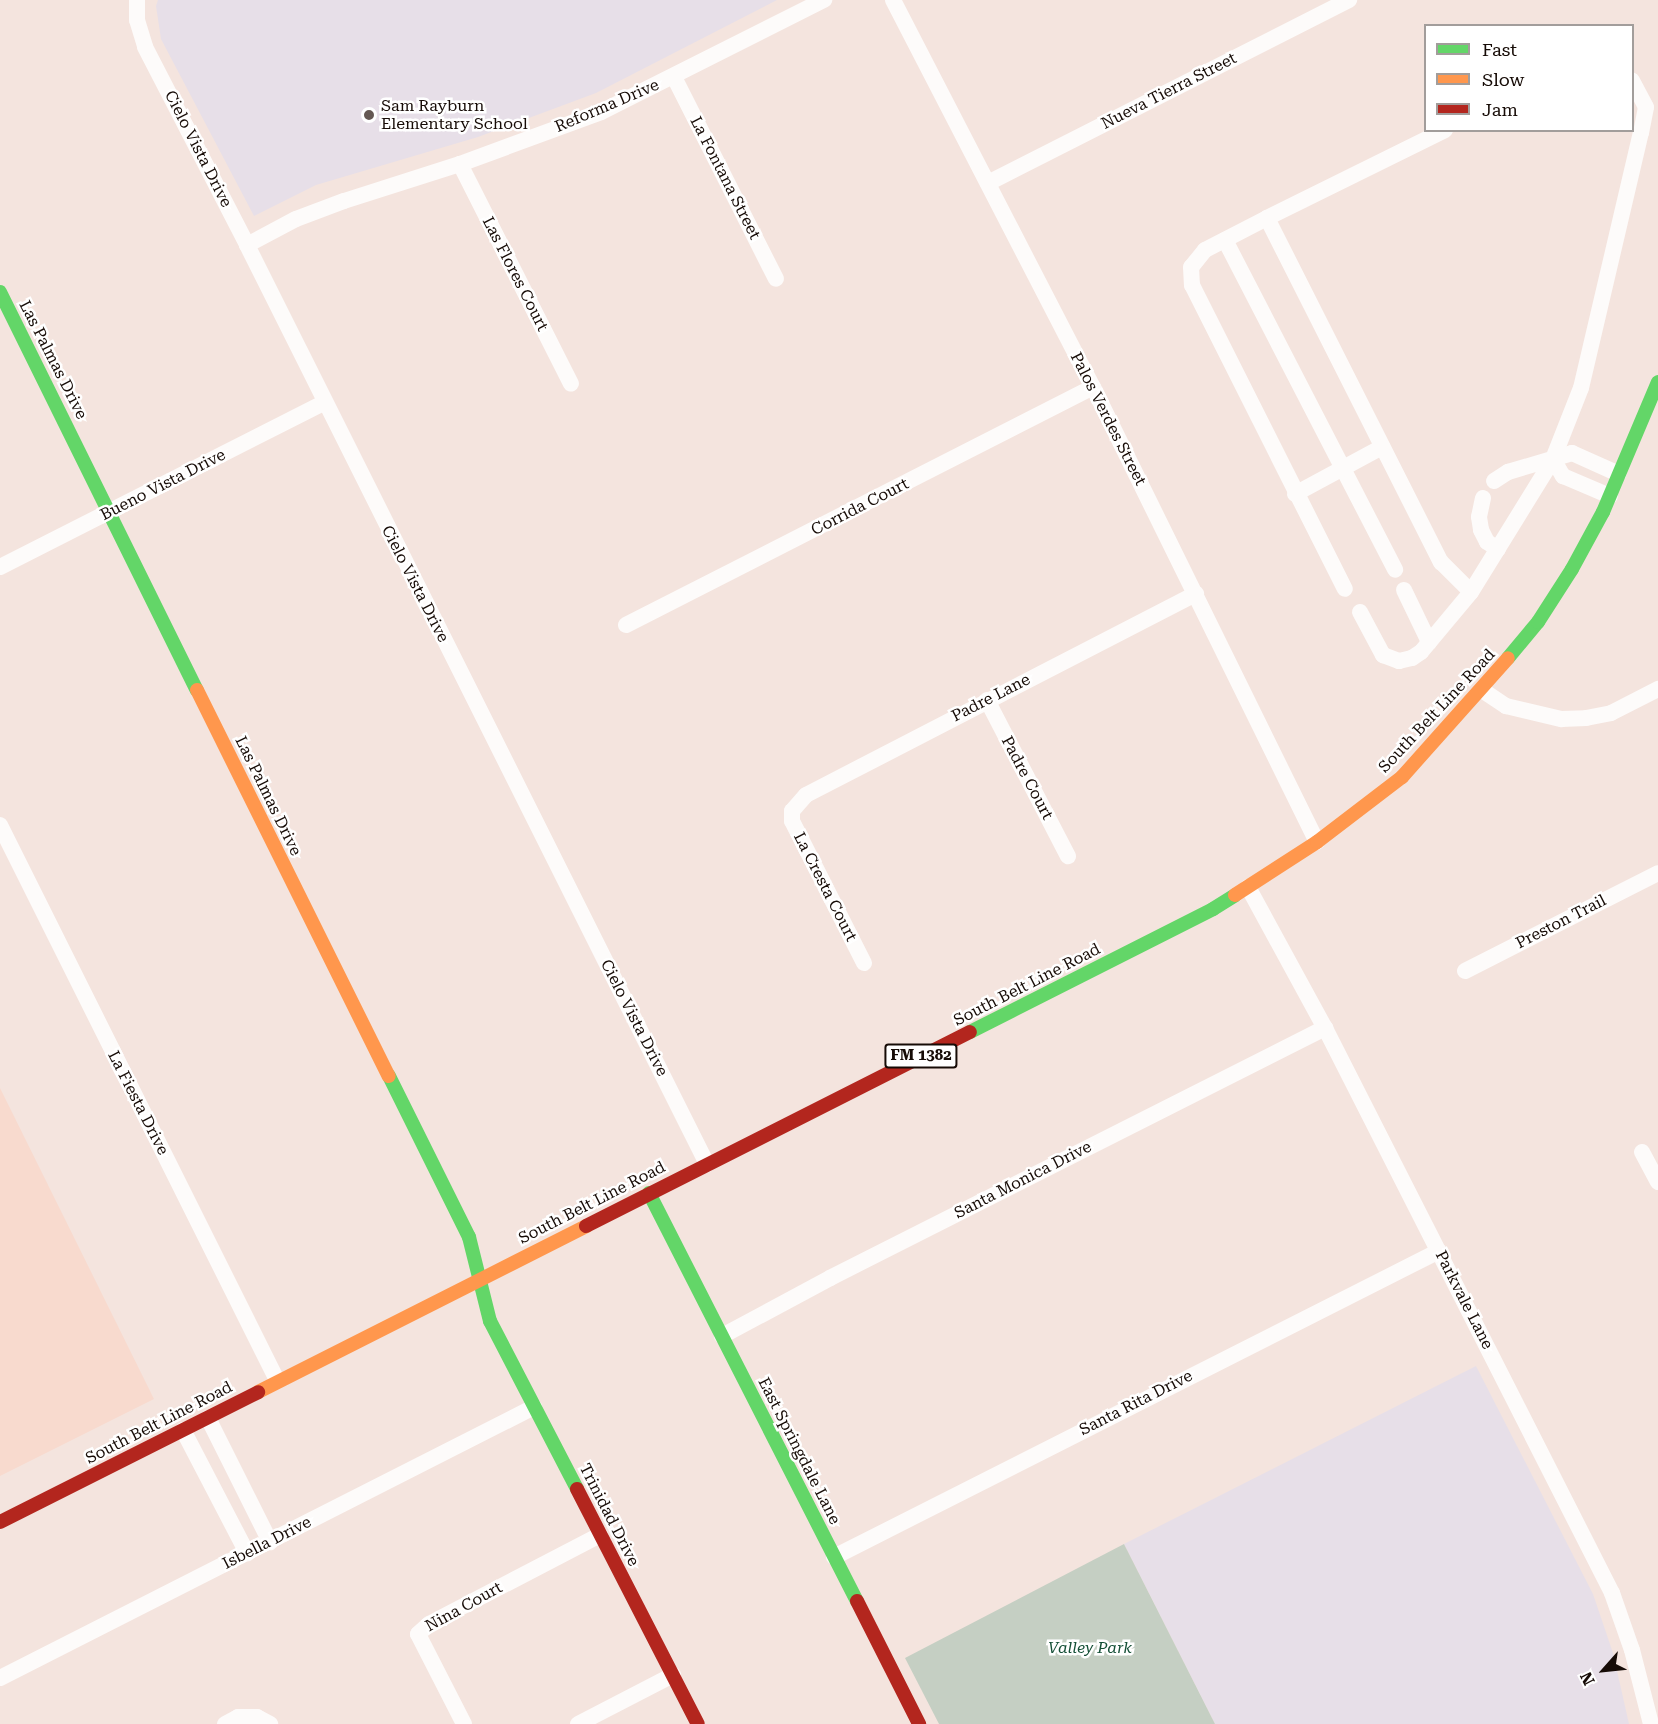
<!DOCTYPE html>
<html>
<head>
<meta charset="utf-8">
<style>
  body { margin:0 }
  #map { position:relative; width:1658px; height:1724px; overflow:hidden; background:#f4e4de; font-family:"Roboto Serif",serif }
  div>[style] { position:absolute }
  .built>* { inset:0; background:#f8dace }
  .education>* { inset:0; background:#e7dfe8 }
  .green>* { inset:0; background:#c5cfc3 }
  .street>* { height:16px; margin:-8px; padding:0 8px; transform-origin:8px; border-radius:8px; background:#fdfbfa }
  .fast>* { height:14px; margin:-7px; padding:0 7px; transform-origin:7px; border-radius:7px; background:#63d668 }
  .slow>* { height:14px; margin:-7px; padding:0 7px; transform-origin:7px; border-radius:7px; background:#ff974d }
  .jam>* { height:14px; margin:-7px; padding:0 7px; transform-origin:7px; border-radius:7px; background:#b3261e }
  .dots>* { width:16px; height:16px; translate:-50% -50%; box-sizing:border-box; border:3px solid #fff; border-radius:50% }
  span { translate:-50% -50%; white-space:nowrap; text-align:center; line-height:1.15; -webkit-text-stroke:5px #fff; paint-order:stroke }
  .shield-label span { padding:2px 4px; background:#fff; border:2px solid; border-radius:4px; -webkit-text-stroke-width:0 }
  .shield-label { font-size:15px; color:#160b06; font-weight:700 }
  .street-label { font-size:16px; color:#160b06 }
  .poi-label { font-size:16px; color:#160b06 }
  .left { translate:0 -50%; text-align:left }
  .park-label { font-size:16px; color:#144f36; font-style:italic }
  .legend { position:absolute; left:1424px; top:24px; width:210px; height:108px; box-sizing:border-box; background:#fff; border:2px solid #a29d9b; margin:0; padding:8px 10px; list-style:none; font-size:18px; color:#160b06 }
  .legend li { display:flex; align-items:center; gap:12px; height:30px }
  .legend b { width:30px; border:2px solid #a29d9b }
  .north { position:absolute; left:1574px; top:1640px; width:60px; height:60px; -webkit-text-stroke:4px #fff; paint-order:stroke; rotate:243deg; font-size:16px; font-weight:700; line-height:24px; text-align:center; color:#160b06 }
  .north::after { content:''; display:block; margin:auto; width:21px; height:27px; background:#160b06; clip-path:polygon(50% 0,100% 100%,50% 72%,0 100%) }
</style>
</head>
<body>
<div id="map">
  <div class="built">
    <i style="clip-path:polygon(0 1088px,154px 1399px,0 1476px)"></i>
  </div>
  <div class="education">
    <i style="clip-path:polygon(158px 0,777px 0,596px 93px,478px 137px,316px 185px,254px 216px,161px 39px,156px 6px)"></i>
    <i style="clip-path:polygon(1476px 1366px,1593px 1594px,1613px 1653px,1629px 1724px,1215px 1724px,1124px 1544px)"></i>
  </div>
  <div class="green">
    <i style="clip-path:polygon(1124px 1544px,1215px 1724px,939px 1724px,905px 1658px)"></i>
  </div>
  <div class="street">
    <i style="left:137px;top:0;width:20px;rotate:90deg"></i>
    <i style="left:137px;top:20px;width:28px;rotate:73deg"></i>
    <i style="left:145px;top:47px;width:223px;rotate:62.7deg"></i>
    <i style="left:247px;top:245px;width:1028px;rotate:63.41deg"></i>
    <i style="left:893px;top:0;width:436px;rotate:62.7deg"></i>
    <i style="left:1093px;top:387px;width:507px;rotate:63.79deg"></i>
    <i style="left:674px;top:77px;width:226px;rotate:63.2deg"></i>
    <i style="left:1445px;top:130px;width:199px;rotate:153.7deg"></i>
    <i style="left:1267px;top:218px;width:386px;rotate:63.2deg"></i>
    <i style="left:1441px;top:562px;width:42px;rotate:45deg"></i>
    <i style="left:460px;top:164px;width:246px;rotate:63.2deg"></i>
    <i style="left:988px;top:183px;width:405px;rotate:-26.9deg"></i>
    <i style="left:1267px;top:218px;width:70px;rotate:152.7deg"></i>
    <i style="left:1205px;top:250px;width:22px;rotate:129deg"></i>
    <i style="left:1191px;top:267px;width:18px;rotate:87deg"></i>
    <i style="left:1192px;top:285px;width:340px;rotate:63.3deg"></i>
    <i style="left:1225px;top:240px;width:371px;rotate:62.7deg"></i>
    <i style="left:247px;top:245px;width:55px;rotate:-28deg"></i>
    <i style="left:296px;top:219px;width:51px;rotate:-20.6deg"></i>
    <i style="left:344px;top:201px;width:122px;rotate:-17.7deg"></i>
    <i style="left:460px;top:164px;width:150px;rotate:-20.2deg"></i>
    <i style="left:601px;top:112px;width:250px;rotate:-26.7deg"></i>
    <i style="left:1553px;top:459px;width:20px;rotate:60deg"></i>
    <i style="left:1563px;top:476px;width:51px;rotate:23.1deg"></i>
    <i style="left:1494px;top:481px;width:17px;rotate:-33deg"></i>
    <i style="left:1508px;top:472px;width:67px;rotate:-16.5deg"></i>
    <i style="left:1572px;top:453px;width:51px;rotate:24.1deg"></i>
    <i style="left:1295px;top:494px;width:99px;rotate:-28.4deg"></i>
    <i style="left:1483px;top:498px;width:19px;rotate:102deg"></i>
    <i style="left:1479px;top:517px;width:13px;rotate:81deg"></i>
    <i style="left:1481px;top:530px;width:13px;rotate:63deg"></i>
    <i style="left:1487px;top:542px;width:13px;rotate:32deg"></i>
    <i style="left:0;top:567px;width:364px;rotate:-26.9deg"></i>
    <i style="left:1404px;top:590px;width:58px;rotate:64.3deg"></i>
    <i style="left:1360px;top:612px;width:49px;rotate:61.9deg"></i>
    <i style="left:1383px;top:655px;width:17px;rotate:21deg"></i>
    <i style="left:1399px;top:661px;width:13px;rotate:-13deg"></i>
    <i style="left:1412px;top:658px;width:11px;rotate:-34deg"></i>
    <i style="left:1421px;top:652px;width:78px;rotate:-50.2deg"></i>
    <i style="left:1471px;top:592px;width:156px;rotate:-58.3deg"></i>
    <i style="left:1553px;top:459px;width:76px;rotate:-68.5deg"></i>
    <i style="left:1581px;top:388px;width:262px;rotate:-76.8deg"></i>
    <i style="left:1641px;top:133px;width:26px;rotate:-79deg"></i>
    <i style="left:1646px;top:107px;width:30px;rotate:-118deg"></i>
    <i style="left:626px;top:625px;width:524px;rotate:-27.01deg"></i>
    <i style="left:1482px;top:690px;width:29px;rotate:34deg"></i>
    <i style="left:1506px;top:706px;width:57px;rotate:13.3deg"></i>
    <i style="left:1561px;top:719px;width:25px;rotate:-2deg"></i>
    <i style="left:1586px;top:718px;width:25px;rotate:-11deg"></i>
    <i style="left:1611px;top:713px;width:53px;rotate:-27.1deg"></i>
    <i style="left:987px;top:700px;width:176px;rotate:62.6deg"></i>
    <i style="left:0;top:825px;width:620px;rotate:63.48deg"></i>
    <i style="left:1248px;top:887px;width:161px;rotate:61.4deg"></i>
    <i style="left:1325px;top:1028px;width:634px;rotate:63.07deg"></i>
    <i style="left:1612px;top:1593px;width:60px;rotate:70.7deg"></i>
    <i style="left:1632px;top:1650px;width:76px;rotate:75.6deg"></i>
    <i style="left:864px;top:963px;width:159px;rotate:-116.9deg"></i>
    <i style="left:792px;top:821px;width:10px;rotate:-90deg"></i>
    <i style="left:792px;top:811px;width:21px;rotate:-49deg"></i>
    <i style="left:806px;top:795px;width:439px;rotate:-27.3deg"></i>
    <i style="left:1465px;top:971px;width:216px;rotate:-26.9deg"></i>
    <i style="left:1642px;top:1152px;width:34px;rotate:62deg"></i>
    <i style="left:722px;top:1336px;width:123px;rotate:-28.2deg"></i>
    <i style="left:830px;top:1278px;width:555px;rotate:-26.8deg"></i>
    <i style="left:208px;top:1418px;width:139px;rotate:63.4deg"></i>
    <i style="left:183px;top:1430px;width:139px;rotate:62.5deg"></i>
    <i style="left:834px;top:1557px;width:678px;rotate:-26.83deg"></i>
    <i style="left:0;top:1678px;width:599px;rotate:-26.91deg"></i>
    <i style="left:225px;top:1724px;width:15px;rotate:-28deg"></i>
    <i style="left:238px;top:1717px;width:19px"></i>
    <i style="left:257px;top:1717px;width:15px;rotate:28deg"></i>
    <i style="left:464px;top:1724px;width:101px;rotate:-117.1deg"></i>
    <i style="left:418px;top:1634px;width:15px;rotate:-42deg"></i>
    <i style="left:429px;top:1624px;width:193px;rotate:-27.5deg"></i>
    <i style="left:578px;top:1724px;width:107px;rotate:-27.3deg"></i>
  </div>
  <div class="fast">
    <i style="left:0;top:292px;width:444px;rotate:63.7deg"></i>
    <i style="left:1508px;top:658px;width:47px;rotate:-50.2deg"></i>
    <i style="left:1538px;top:622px;width:63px;rotate:-57.3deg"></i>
    <i style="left:1572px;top:569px;width:65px;rotate:-61.5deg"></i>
    <i style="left:1603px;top:512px;width:141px;rotate:-67.1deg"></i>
    <i style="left:970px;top:1032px;width:272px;rotate:-26.8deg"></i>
    <i style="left:1213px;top:909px;width:26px;rotate:-32deg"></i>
    <i style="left:389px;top:1076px;width:180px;rotate:63.6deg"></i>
    <i style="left:469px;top:1237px;width:87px;rotate:76deg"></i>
    <i style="left:490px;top:1321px;width:189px;rotate:62.6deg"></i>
    <i style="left:649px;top:1193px;width:458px;rotate:63deg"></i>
  </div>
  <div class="slow">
    <i style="left:197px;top:690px;width:431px;rotate:63.6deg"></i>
    <i style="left:1235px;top:895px;width:98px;rotate:-32.9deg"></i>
    <i style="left:1317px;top:842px;width:107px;rotate:-37.4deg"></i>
    <i style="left:1402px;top:777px;width:159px;rotate:-48.3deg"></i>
    <i style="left:258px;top:1392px;width:368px;rotate:-26.8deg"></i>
  </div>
  <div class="jam">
    <i style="left:586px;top:1226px;width:430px;rotate:-26.8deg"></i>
    <i style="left:577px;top:1489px;width:264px;rotate:62.8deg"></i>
    <i style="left:0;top:1522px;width:289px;rotate:-26.7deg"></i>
    <i style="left:857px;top:1601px;width:138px;rotate:63.2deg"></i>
  </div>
  <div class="dots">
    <i style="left:369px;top:115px;background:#645752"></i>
  </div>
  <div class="shield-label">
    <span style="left:921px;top:1056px">FM 1382</span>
  </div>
  <div class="street-label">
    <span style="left:1169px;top:91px;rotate:-27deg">Nueva Tierra Street</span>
    <span style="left:607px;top:106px;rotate:-23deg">Reforma Drive</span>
    <span style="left:198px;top:149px;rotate:63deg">Cielo Vista Drive</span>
    <span style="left:725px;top:178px;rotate:63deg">La Fontana Street</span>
    <span style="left:515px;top:274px;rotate:63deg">Las Flores Court</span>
    <span style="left:53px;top:360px;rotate:63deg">Las Palmas Drive</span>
    <span style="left:1108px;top:419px;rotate:63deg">Palos Verdes Street</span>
    <span style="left:163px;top:485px;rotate:-27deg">Bueno Vista Drive</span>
    <span style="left:860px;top:507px;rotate:-27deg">Corrida Court</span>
    <span style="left:415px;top:584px;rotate:63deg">Cielo Vista Drive</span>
    <span style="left:991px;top:698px;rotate:-27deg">Padre Lane</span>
    <span style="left:1437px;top:711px;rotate:-47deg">South Belt Line Road</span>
    <span style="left:1027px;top:778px;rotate:62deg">Padre Court</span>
    <span style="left:268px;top:796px;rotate:64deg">Las Palmas Drive</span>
    <span style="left:825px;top:887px;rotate:63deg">La Cresta Court</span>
    <span style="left:1561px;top:922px;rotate:-27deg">Preston Trail</span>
    <span style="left:1027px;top:985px;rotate:-27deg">South Belt Line Road</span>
    <span style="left:634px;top:1018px;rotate:63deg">Cielo Vista Drive</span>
    <span style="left:138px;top:1103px;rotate:63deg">La Fiesta Drive</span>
    <span style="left:1023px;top:1180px;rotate:-27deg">Santa Monica Drive</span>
    <span style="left:592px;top:1203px;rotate:-27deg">South Belt Line Road</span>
    <span style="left:1464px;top:1300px;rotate:63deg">Parkvale Lane</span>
    <span style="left:1136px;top:1403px;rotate:-27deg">Santa Rita Drive</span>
    <span style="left:159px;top:1423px;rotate:-27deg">South Belt Line Road</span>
    <span style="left:799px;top:1451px;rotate:63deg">East Springdale Lane</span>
    <span style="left:609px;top:1515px;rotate:63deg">Trinidad Drive</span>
    <span style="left:267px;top:1543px;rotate:-27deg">Isbella Drive</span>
    <span style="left:464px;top:1607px;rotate:-29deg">Nina Court</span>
  </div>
  <div class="poi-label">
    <span class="left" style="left:381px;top:115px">Sam Rayburn<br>Elementary School</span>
  </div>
  <div class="park-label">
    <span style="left:1090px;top:1648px">Valley Park</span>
  </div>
  <ul class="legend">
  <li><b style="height:8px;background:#63d668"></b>Fast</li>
  <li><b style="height:8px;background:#ff974d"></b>Slow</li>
  <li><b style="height:8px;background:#b3261e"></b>Jam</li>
  </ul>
  <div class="north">N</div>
</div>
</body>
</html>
